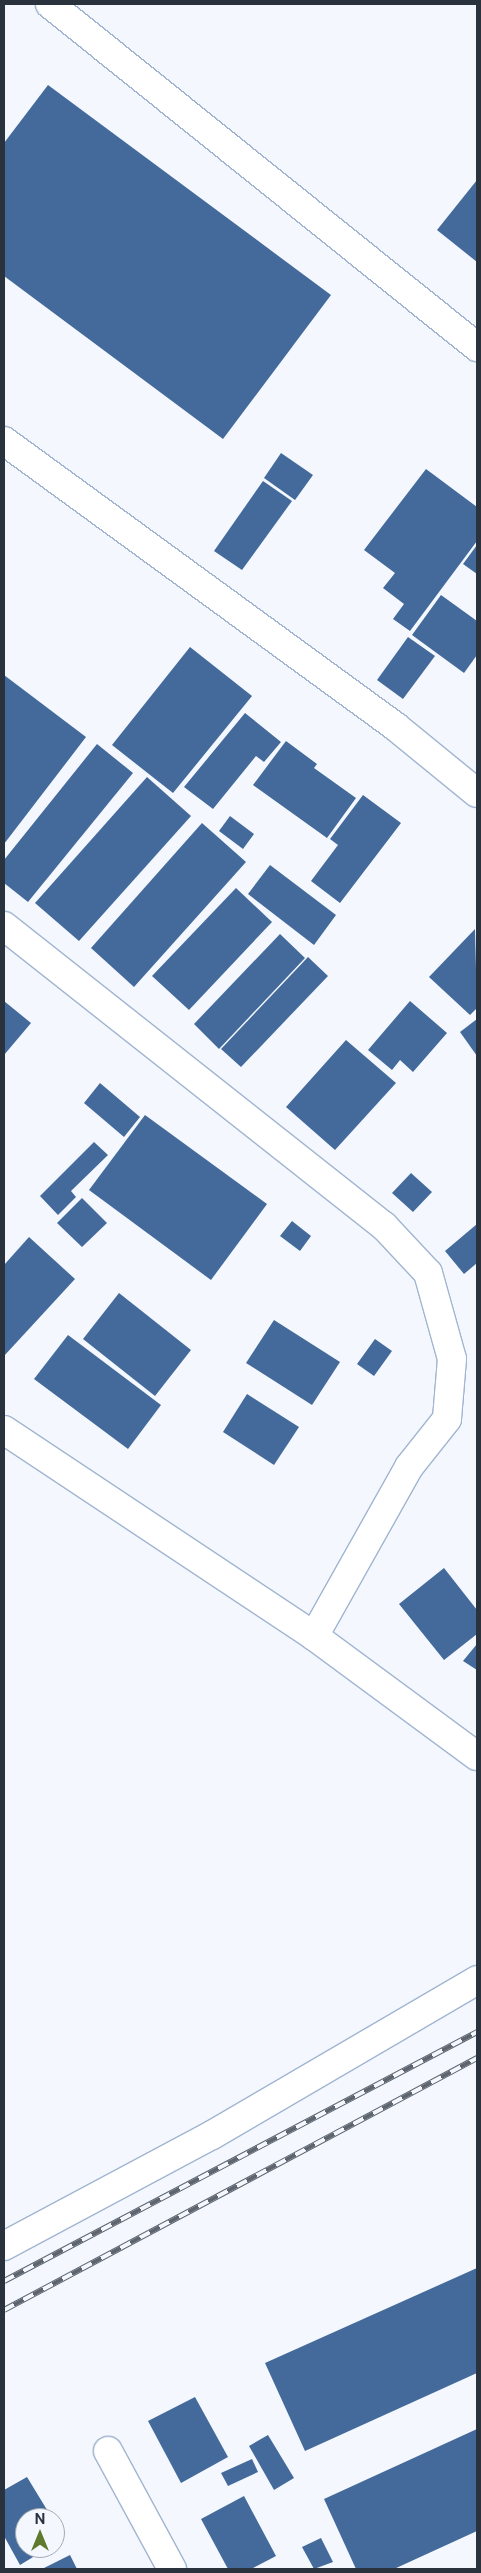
<!DOCTYPE html>
<html>
<head>
<meta charset="utf-8">
<style>
  body { margin:0 }
  #map { position:relative; width:481px; height:2573px; overflow:hidden; background:#f4f8fe; font-family:"Public Sans",sans-serif }
  div>[style] { position:absolute }
  .building>* { inset:0; background:#436a9a }
  .roads { filter:drop-shadow(1px 0 #a1b5d0) drop-shadow(-1px 0 #a1b5d0) drop-shadow(0 1px #a1b5d0) drop-shadow(0 -1px #a1b5d0) }
  .minor>* { height:28px; margin:-14px; padding:0 14px; transform-origin:14px; border-radius:14px; background:#fff }
  .rail>* { height:5.5px; margin-top:-2.75px; transform-origin:0; background:repeating-linear-gradient(90deg,#f4f8fe 0 11px,#5e656f 0 22px); box-sizing:border-box; border-block:1px solid #5e656f }
  span { translate:-50% -50%; white-space:nowrap; text-align:center; line-height:1.15; -webkit-text-stroke:5px #f4f8fe; paint-order:stroke }
  .frame { position:absolute; inset:0; border:5px solid #2a323d; pointer-events:none }
  .north { position:absolute; left:15px; top:2508px; width:50px; height:50px; box-sizing:border-box; background:#f4f8fe; border:1px solid #a3a9b1; border-radius:50%; rotate:0deg; font-size:14px; font-weight:700; line-height:20px; text-align:center; color:#2a323d }
  .north::after { content:''; display:block; margin:auto; width:18px; height:22px; background:#5f7a2d; clip-path:polygon(50% 0,100% 100%,50% 72%,0 100%) }
</style>
</head>
<body>
<div id="map">
  <div class="building">
    <i style="clip-path:polygon(48px 85px,331px 295px,223px 439px,4px 276px,4px 143px)"></i>
    <i style="clip-path:polygon(477px 180px,477px 262px,437px 230px)"></i>
    <i style="clip-path:polygon(281px 453px,313px 475px,295px 500px,264px 478px)"></i>
    <i style="clip-path:polygon(426px 469px,477px 507px,477px 541px,410px 631px,393px 619px,404px 604px,383px 588px,395px 573px,364px 550px)"></i>
    <i style="clip-path:polygon(263px 481px,292px 501px,242px 570px,214px 551px)"></i>
    <i style="clip-path:polygon(477px 545px,477px 574px,463px 564px)"></i>
    <i style="clip-path:polygon(441px 595px,477px 621px,477px 655px,464px 673px,412px 635px)"></i>
    <i style="clip-path:polygon(408px 637px,435px 656px,403px 699px,377px 680px)"></i>
    <i style="clip-path:polygon(190px 647px,252px 696px,173px 793px,112px 745px)"></i>
    <i style="clip-path:polygon(4px 675px,86px 737px,4px 844px)"></i>
    <i style="clip-path:polygon(245px 713px,281px 742px,264px 762px,256px 756px,213px 809px,184px 787px)"></i>
    <i style="clip-path:polygon(286px 741px,317px 764px,314px 768px,356px 798px,327px 838px,253px 785px)"></i>
    <i style="clip-path:polygon(97px 744px,133px 773px,28px 902px,4px 883px,4px 860px)"></i>
    <i style="clip-path:polygon(147px 777px,191px 816px,79px 941px,35px 903px)"></i>
    <i style="clip-path:polygon(363px 795px,401px 823px,340px 903px,311px 881px,338px 845px,330px 839px)"></i>
    <i style="clip-path:polygon(230px 816px,254px 834px,243px 849px,219px 831px)"></i>
    <i style="clip-path:polygon(202px 823px,246px 862px,134px 987px,91px 948px)"></i>
    <i style="clip-path:polygon(270px 865px,336px 915px,314px 945px,248px 894px)"></i>
    <i style="clip-path:polygon(236px 888px,272px 922px,189px 1010px,152px 976px)"></i>
    <i style="clip-path:polygon(475px 929px,477px 1008px,470px 1015px,429px 977px)"></i>
    <i style="clip-path:polygon(280px 934px,305px 958px,219px 1049px,194px 1024px)"></i>
    <i style="clip-path:polygon(308px 957px,328px 976px,241px 1067px,221px 1049px)"></i>
    <i style="clip-path:polygon(4px 1001px,31px 1023px,4px 1055px)"></i>
    <i style="clip-path:polygon(410px 1001px,447px 1033px,413px 1072px,400px 1060px,392px 1070px,368px 1050px)"></i>
    <i style="clip-path:polygon(477px 1019px,477px 1056px,460px 1032px)"></i>
    <i style="clip-path:polygon(346px 1040px,396px 1083px,335px 1150px,286px 1107px)"></i>
    <i style="clip-path:polygon(100px 1083px,140px 1117px,124px 1137px,84px 1103px)"></i>
    <i style="clip-path:polygon(145px 1115px,267px 1204px,211px 1280px,89px 1190px)"></i>
    <i style="clip-path:polygon(94px 1142px,108px 1155px,71px 1191px,76px 1197px,58px 1215px,40px 1196px)"></i>
    <i style="clip-path:polygon(411px 1173px,432px 1192px,413px 1212px,392px 1193px)"></i>
    <i style="clip-path:polygon(82px 1198px,107px 1223px,82px 1247px,57px 1223px)"></i>
    <i style="clip-path:polygon(292px 1221px,311px 1236px,300px 1251px,280px 1236px)"></i>
    <i style="clip-path:polygon(477px 1224px,477px 1263px,464px 1274px,445px 1251px)"></i>
    <i style="clip-path:polygon(29px 1237px,75px 1279px,4px 1356px,4px 1265px)"></i>
    <i style="clip-path:polygon(119px 1293px,191px 1350px,155px 1396px,83px 1339px)"></i>
    <i style="clip-path:polygon(274px 1320px,340px 1362px,312px 1405px,246px 1363px)"></i>
    <i style="clip-path:polygon(68px 1335px,161px 1405px,128px 1449px,34px 1379px)"></i>
    <i style="clip-path:polygon(375px 1339px,392px 1351px,374px 1376px,357px 1364px)"></i>
    <i style="clip-path:polygon(247px 1394px,299px 1427px,274px 1465px,223px 1432px)"></i>
    <i style="clip-path:polygon(444px 1568px,477px 1610px,477px 1634px,444px 1660px,399px 1604px)"></i>
    <i style="clip-path:polygon(477px 1644px,477px 1670px,463px 1661px)"></i>
    <i style="clip-path:polygon(477px 2268px,477px 2373px,305px 2451px,265px 2363px)"></i>
    <i style="clip-path:polygon(195px 2397px,228px 2457px,181px 2483px,148px 2421px)"></i>
    <i style="clip-path:polygon(477px 2429px,477px 2531px,394px 2569px,356px 2569px,324px 2499px)"></i>
    <i style="clip-path:polygon(268px 2435px,294px 2478px,274px 2490px,249px 2446px)"></i>
    <i style="clip-path:polygon(252px 2459px,258px 2472px,228px 2486px,221px 2473px)"></i>
    <i style="clip-path:polygon(27px 2477px,52px 2518px,25px 2518px,25px 2548px,48px 2548px,20px 2565px,4px 2536px,4px 2490px)"></i>
    <i style="clip-path:polygon(244px 2496px,276px 2556px,251px 2569px,228px 2569px,201px 2519px)"></i>
    <i style="clip-path:polygon(55px 2523px,64px 2538px,55px 2544px)"></i>
    <i style="clip-path:polygon(321px 2538px,333px 2562px,314px 2569px,302px 2547px)"></i>
    <i style="clip-path:polygon(70px 2555px,77px 2569px,42px 2569px)"></i>
  </div>
  <div class="roads">
    <div class="minor">
      <i style="left:50px;top:4px;width:548px;rotate:38.77deg"></i>
      <i style="left:4px;top:441px;width:485px;rotate:36.1deg"></i>
      <i style="left:396px;top:727px;width:104px;rotate:39.2deg"></i>
      <i style="left:4px;top:926px;width:484px;rotate:38.3deg"></i>
      <i style="left:384px;top:1226px;width:64px;rotate:46.9deg"></i>
      <i style="left:428px;top:1273px;width:89px;rotate:74.4deg"></i>
      <i style="left:452px;top:1359px;width:60px;rotate:94.8deg"></i>
      <i style="left:447px;top:1419px;width:61px;rotate:128.4deg"></i>
      <i style="left:409px;top:1467px;width:194px;rotate:119.3deg"></i>
      <i style="left:4px;top:1430px;width:372px;rotate:33.6deg"></i>
      <i style="left:314px;top:1636px;width:202px;rotate:36.4deg"></i>
      <i style="left:4px;top:2246px;width:236px;rotate:-28.1deg"></i>
      <i style="left:212px;top:2135px;width:307px;rotate:-30.3deg"></i>
      <i style="left:108px;top:2451px;width:134px;rotate:61.5deg"></i>
    </div>
  </div>
  <div class="rail">
    <i style="left:4px;top:2281px;width:535px;rotate:-27.76deg"></i>
    <i style="left:4px;top:2310px;width:536px;rotate:-28.05deg"></i>
  </div>
  <div class="frame"></div>
  <div class="north">N</div>
</div>
</body>
</html>
